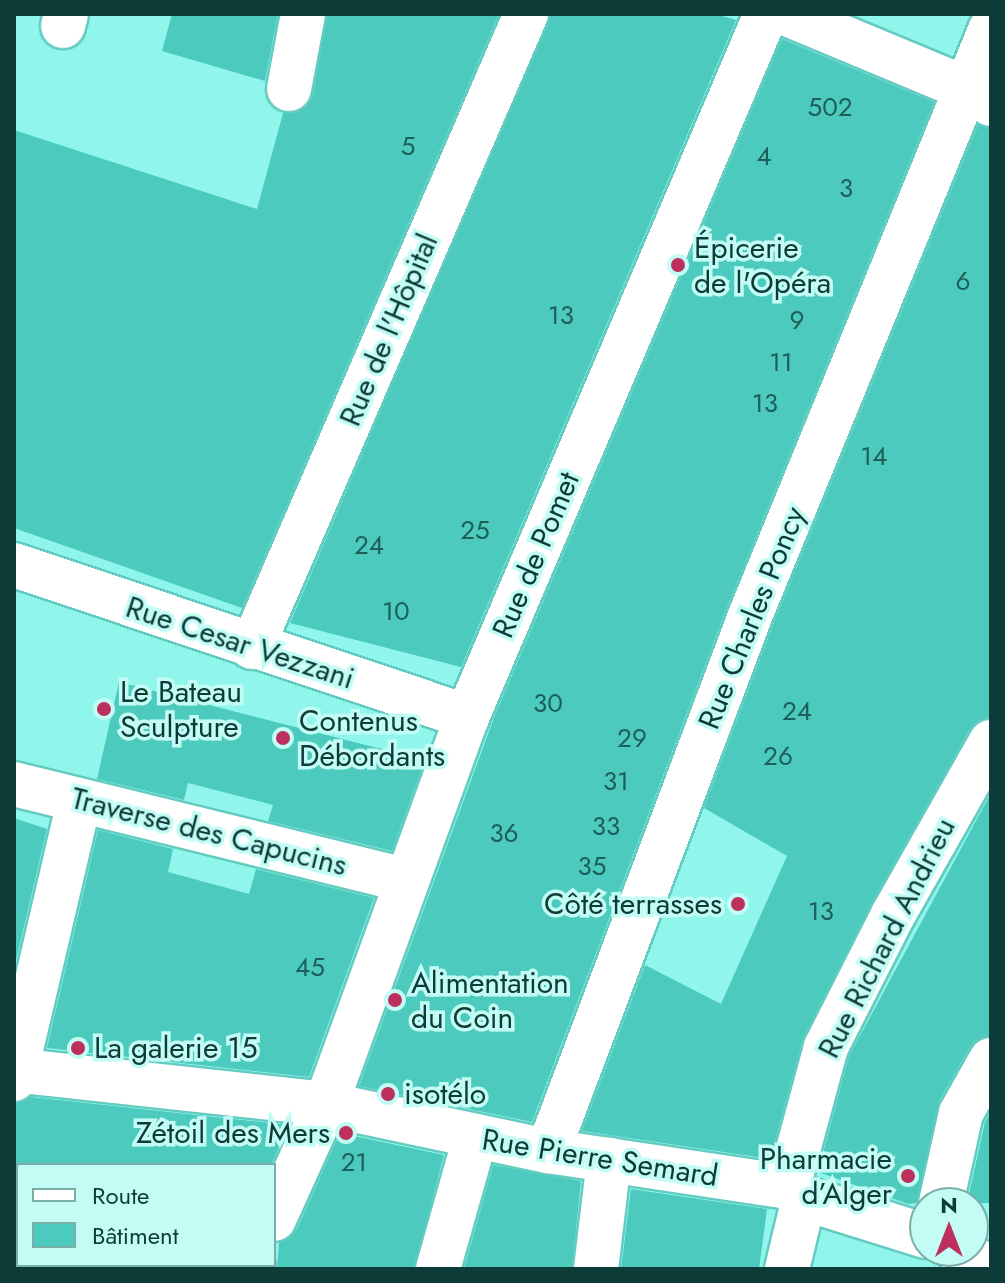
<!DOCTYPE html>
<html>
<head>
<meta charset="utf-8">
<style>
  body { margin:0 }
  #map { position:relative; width:1005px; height:1283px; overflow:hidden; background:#90f6eb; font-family:Jost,sans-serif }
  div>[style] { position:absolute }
  .building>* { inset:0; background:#4dcabe }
  .roads { filter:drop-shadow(2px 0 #64cbc1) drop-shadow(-2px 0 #64cbc1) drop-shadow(0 2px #64cbc1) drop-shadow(0 -2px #64cbc1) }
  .street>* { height:44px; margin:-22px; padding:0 22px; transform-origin:22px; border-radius:22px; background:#fff }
  .dots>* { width:22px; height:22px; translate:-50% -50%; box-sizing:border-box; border:4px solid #c2fcf4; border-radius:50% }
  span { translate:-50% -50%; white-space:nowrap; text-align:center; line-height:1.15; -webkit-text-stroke:7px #c2fcf4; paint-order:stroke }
  .number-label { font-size:26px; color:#1d5f59 }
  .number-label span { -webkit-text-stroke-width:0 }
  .poi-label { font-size:30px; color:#0d3b37 }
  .left { translate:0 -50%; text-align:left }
  .right { translate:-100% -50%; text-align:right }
  .street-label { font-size:30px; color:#0d3b37 }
  .frame { position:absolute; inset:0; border:16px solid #0d3b37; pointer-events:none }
  .legend { position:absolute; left:16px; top:1163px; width:260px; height:104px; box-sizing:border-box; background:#c2fcf4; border:2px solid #7aafa8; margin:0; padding:10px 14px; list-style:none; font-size:24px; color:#0d3b37 }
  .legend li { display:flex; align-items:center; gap:16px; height:40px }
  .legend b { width:40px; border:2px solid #7aafa8 }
  .north { position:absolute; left:909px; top:1187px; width:80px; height:80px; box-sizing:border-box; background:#c2fcf4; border:2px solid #7aafa8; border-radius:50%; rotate:0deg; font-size:22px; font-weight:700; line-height:32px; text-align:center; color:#0d3b37 }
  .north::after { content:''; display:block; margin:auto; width:28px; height:36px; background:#bd2f5d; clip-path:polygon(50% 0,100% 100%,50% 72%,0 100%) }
</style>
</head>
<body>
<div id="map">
  <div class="building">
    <i style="clip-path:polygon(172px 14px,278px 14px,265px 81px,162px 51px)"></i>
    <i style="clip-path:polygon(327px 14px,499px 14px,242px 608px,14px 528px,14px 130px,257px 209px,283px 113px,298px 112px,313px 94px)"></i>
    <i style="clip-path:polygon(551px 14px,715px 14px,736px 20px,461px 667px,290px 623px)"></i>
    <i style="clip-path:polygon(782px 39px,934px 102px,727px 607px,532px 1122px,359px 1086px,495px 715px)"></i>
    <i style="clip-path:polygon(978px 125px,991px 129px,991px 717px,969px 730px,804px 1036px,770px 1159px,582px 1131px,645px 965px,721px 1004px,787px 856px,704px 808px,773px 625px)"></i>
    <i style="clip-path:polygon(119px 682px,425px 760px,392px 851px,268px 821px,273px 805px,188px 783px,184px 800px,97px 779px)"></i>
    <i style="clip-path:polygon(991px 793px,991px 1035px,970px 1047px,939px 1101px,917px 1203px,908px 1204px,818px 1172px,849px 1056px)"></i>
    <i style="clip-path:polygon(14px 818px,47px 829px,14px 969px)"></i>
    <i style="clip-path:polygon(98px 830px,173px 849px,168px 872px,249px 894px,256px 869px,374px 898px,309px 1077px,47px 1048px)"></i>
    <i style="clip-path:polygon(31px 1097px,289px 1125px,271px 1165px,14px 1165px,14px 1103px)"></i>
    <i style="clip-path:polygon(991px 1111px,991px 1203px,967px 1203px,985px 1122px)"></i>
    <i style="clip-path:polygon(340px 1133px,444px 1155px,414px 1269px,277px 1269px,279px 1243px,297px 1229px)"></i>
    <i style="clip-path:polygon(493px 1165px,581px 1181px,572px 1269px,464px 1269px)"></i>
    <i style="clip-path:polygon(631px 1189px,767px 1209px,759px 1269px,621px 1269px)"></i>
  </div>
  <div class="roads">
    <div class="street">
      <i style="left:787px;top:14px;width:198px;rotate:22.6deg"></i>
      <i style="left:970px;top:90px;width:25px;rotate:34deg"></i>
      <i style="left:63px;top:26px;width:12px;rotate:-76deg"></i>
      <i style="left:289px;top:89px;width:76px;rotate:-79.4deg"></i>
      <i style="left:14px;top:565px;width:478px;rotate:18.5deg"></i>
      <i style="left:252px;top:647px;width:690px;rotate:-66.59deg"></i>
      <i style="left:14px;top:784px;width:402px;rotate:13.8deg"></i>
      <i style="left:14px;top:1070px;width:314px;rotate:6.2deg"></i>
      <i style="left:326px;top:1104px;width:227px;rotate:12deg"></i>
      <i style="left:548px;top:1151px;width:243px;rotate:8.5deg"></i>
      <i style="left:788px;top:1187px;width:19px;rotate:35deg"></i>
      <i style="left:804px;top:1198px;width:127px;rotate:17.4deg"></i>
      <i style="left:14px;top:1079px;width:285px;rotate:-76.8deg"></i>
      <i style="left:548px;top:1151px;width:572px;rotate:-69.31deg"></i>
      <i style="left:750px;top:616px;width:635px;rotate:-67.71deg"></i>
      <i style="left:788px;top:1187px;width:145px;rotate:-74.8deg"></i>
      <i style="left:826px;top:1047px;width:148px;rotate:-63.1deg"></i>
      <i style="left:893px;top:915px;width:199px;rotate:-60.5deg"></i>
      <i style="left:941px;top:1203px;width:92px;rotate:-77.5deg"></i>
      <i style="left:961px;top:1113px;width:61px;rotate:-60.5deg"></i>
      <i style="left:274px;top:1219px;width:126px;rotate:-65.7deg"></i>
      <i style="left:326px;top:1104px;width:412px;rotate:-70deg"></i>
      <i style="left:467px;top:717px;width:764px;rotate:-66.96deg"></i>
      <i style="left:958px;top:1251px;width:37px;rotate:27deg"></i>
      <i style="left:251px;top:1269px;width:4px;rotate:-63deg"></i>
      <i style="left:438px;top:1269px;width:136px;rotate:-74.2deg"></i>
      <i style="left:596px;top:1269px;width:110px;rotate:-83.2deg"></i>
      <i style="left:787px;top:1269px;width:73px;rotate:-76.5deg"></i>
    </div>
  </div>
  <div class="dots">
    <i style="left:678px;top:265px;background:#bd2f5d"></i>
    <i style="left:104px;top:709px;background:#bd2f5d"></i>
    <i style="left:283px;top:738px;background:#bd2f5d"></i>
    <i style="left:738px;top:904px;background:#bd2f5d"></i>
    <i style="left:395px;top:1000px;background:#bd2f5d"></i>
    <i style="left:78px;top:1048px;background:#bd2f5d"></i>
    <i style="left:388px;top:1094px;background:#bd2f5d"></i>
    <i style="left:346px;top:1133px;background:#bd2f5d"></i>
    <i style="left:908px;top:1176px;background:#bd2f5d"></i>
  </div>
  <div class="number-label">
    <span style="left:830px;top:108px">502</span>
    <span style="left:408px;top:147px">5</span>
    <span style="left:764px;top:157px">4</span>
    <span style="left:846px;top:189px">3</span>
    <span style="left:963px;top:282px">6</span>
    <span style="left:561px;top:316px">13</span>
    <span style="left:797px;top:321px">9</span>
    <span style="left:781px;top:363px">11</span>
    <span style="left:765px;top:404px">13</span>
    <span style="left:874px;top:457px">14</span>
    <span style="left:475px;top:531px">25</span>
    <span style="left:369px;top:546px">24</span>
    <span style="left:396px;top:612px">10</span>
    <span style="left:548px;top:704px">30</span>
    <span style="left:797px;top:712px">24</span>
    <span style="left:632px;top:739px">29</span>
    <span style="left:778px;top:757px">26</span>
    <span style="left:616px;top:782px">31</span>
    <span style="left:606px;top:827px">33</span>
    <span style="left:504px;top:834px">36</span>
    <span style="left:592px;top:867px">35</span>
    <span style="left:821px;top:912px">13</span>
    <span style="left:310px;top:968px">45</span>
    <span style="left:354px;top:1163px">21</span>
  </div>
  <div class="poi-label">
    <span class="left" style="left:694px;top:265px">Épicerie<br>de l'Opéra</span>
    <span class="left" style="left:120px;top:709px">Le Bateau<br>Sculpture</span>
    <span class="left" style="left:299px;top:738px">Contenus<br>Débordants</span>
    <span class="right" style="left:722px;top:904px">Côté terrasses</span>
    <span class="left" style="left:411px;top:1000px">Alimentation<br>du Coin</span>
    <span class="left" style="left:94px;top:1048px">La galerie 15</span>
    <span class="left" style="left:404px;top:1094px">isotélo</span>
    <span class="right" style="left:330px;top:1133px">Zétoil des Mers</span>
    <span class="right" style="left:892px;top:1176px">Pharmacie<br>d’Alger</span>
  </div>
  <div class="street-label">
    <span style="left:389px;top:330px;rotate:-67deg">Rue de l'Hôpital</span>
    <span style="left:536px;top:555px;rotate:-67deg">Rue de Pomet</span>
    <span style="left:752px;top:618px;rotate:-68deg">Rue Charles Poncy</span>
    <span style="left:240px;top:643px;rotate:18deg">Rue Cesar Vezzani</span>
    <span style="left:209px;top:832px;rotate:14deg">Traverse des Capucins</span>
    <span style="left:887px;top:938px;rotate:-63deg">Rue Richard Andrieu</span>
    <span style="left:600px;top:1158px;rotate:9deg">Rue Pierre Semard</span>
  </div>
  <div class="frame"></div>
  <ul class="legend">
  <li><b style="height:10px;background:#fff"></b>Route</li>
  <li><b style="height:22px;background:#4dcabe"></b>Bâtiment</li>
  </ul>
  <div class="north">N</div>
</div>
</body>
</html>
